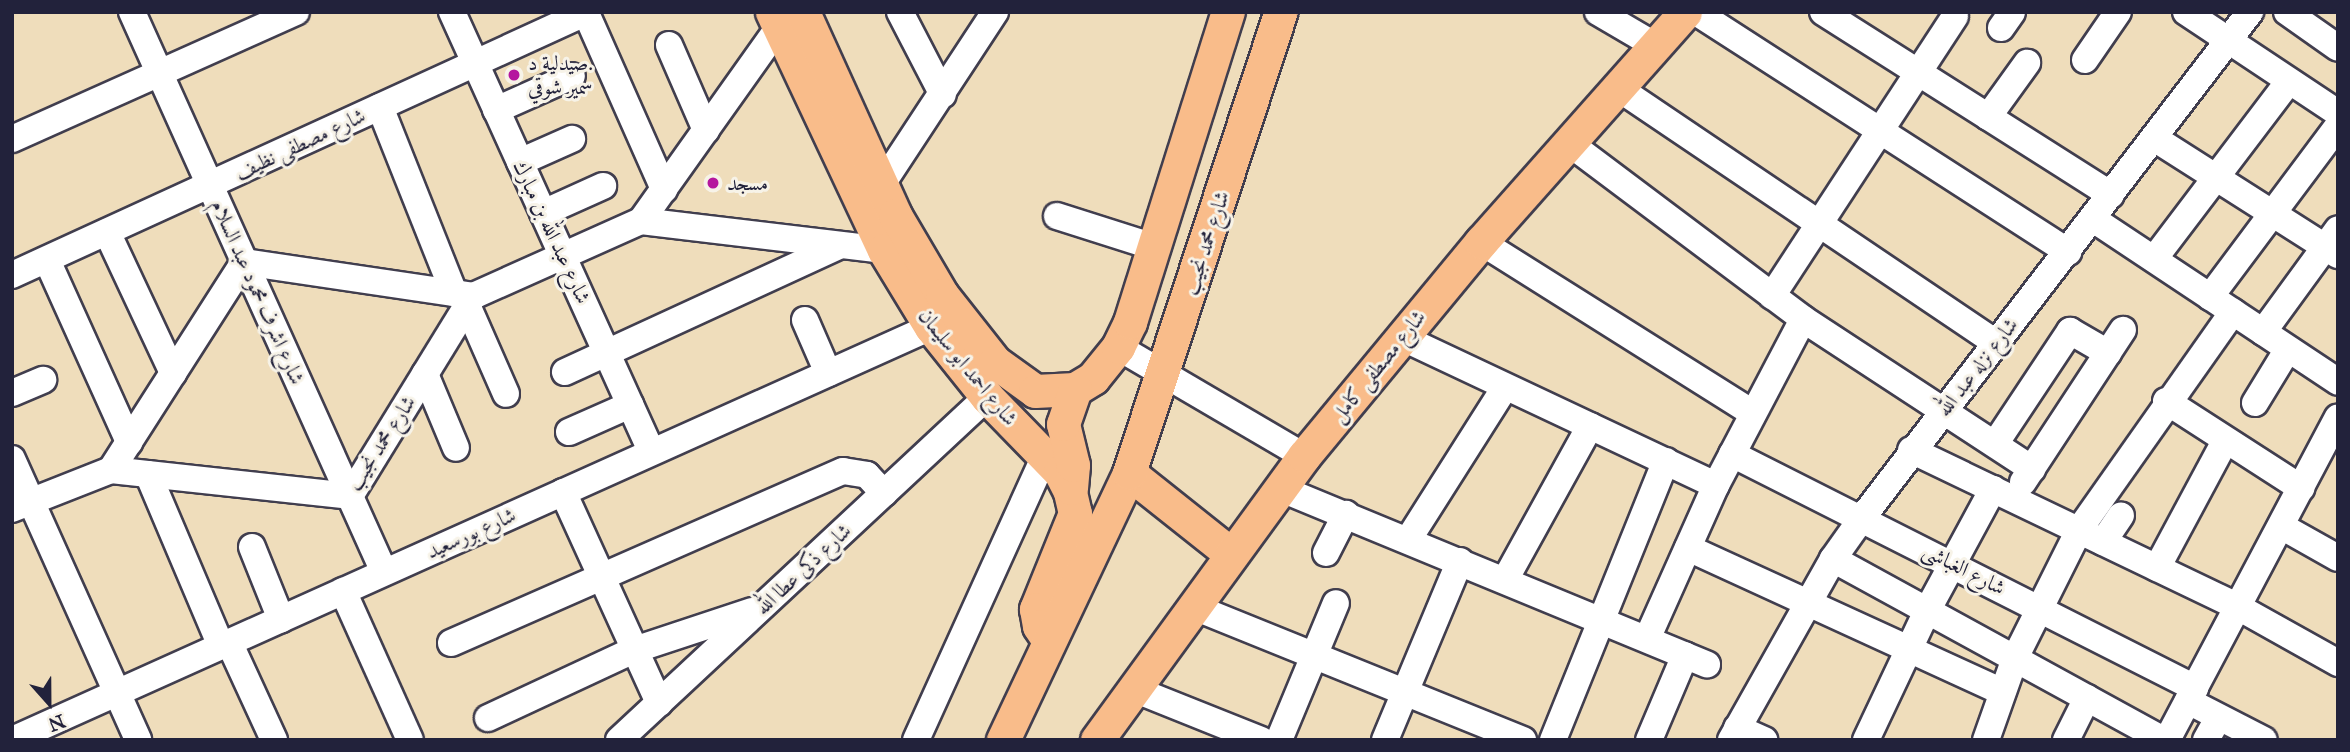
<!DOCTYPE html>
<html>
<head>
<meta charset="utf-8">
<style>
  body { margin:0 }
  #map { position:relative; width:2350px; height:752px; overflow:hidden; background:#efddbb; font-family:"IM FELL Great Primer",Amiri,serif }
  div>[style] { position:absolute }
  .roads { filter:drop-shadow(2px 0 #413e4e) drop-shadow(-2px 0 #413e4e) drop-shadow(0 2px #413e4e) drop-shadow(0 -2px #413e4e) }
  .minor>* { height:26px; margin:-13px; padding:0 13px; transform-origin:13px; border-radius:13px; background:#fff }
  .major>* { height:33px; margin:-16.5px; padding:0 16.5px; transform-origin:16.5px; border-radius:16.5px; background:#f9bc8a }
  .dots>* { width:19px; height:19px; translate:-50% -50%; box-sizing:border-box; border:4px solid #f7f3e8; border-radius:50% }
  span { translate:-50% -50%; white-space:nowrap; text-align:center; line-height:1.15; -webkit-text-stroke:6px #f7f3e8; paint-order:stroke }
  .poi-label { font-size:21px; color:#22223b }
  .left { translate:0 -50%; text-align:left }
  .street-label { font-size:21px; color:#22223b }
  .frame { position:absolute; inset:0; border:14px solid #22223b; pointer-events:none }
  .north { position:absolute; left:14px; top:668px; width:70px; height:70px; -webkit-text-stroke:5px #f7f3e8; paint-order:stroke; rotate:159deg; font-size:19px; font-weight:700; line-height:28px; text-align:center; color:#22223b }
  .north::after { content:''; display:block; margin:auto; width:24px; height:32px; background:#22223b; clip-path:polygon(50% 0,100% 100%,50% 72%,0 100%) }
</style>
</head>
<body>
<div id="map">
  <div class="roads">
    <div class="minor">
      <i style="left:132px;top:12px;width:614px;rotate:65.77deg"></i>
      <i style="left:452px;top:12px;width:483px;rotate:65.6deg"></i>
      <i style="left:900px;top:12px;width:93px;rotate:62.6deg"></i>
      <i style="left:1598px;top:12px;width:67px;rotate:30.4deg"></i>
      <i style="left:1696px;top:12px;width:443px;rotate:32.8deg"></i>
      <i style="left:1823px;top:12px;width:341px;rotate:32.4deg"></i>
      <i style="left:2186px;top:12px;width:182px;rotate:33.6deg"></i>
      <i style="left:2287px;top:12px;width:62px;rotate:35.2deg"></i>
      <i style="left:586px;top:13px;width:193px;rotate:66.1deg"></i>
      <i style="left:2001px;top:28px;width:19px;rotate:-55deg"></i>
      <i style="left:669px;top:45px;width:93px;rotate:66.5deg"></i>
      <i style="left:2085px;top:60px;width:58px;rotate:-55.5deg"></i>
      <i style="left:1618px;top:88px;width:456px;rotate:34deg"></i>
      <i style="left:380px;top:107px;width:200px;rotate:68.3deg"></i>
      <i style="left:496px;top:110px;width:83px;rotate:-24.1deg"></i>
      <i style="left:1988px;top:117px;width:67px;rotate:-54.2deg"></i>
      <i style="left:2154px;top:138px;width:218px;rotate:32.5deg"></i>
      <i style="left:12px;top:139px;width:311px;rotate:-24.1deg"></i>
      <i style="left:1569px;top:143px;width:293px;rotate:36.9deg"></i>
      <i style="left:1803px;top:319px;width:274px;rotate:33.2deg"></i>
      <i style="left:520px;top:162px;width:57px;rotate:-23.9deg"></i>
      <i style="left:882px;top:184px;width:206px;rotate:-56.7deg"></i>
      <i style="left:543px;top:213px;width:66px;rotate:-24.2deg"></i>
      <i style="left:1057px;top:216px;width:102px;rotate:17.7deg"></i>
      <i style="left:2093px;top:219px;width:294px;rotate:33.6deg"></i>
      <i style="left:641px;top:221px;width:238px;rotate:-54.6deg"></i>
      <i style="left:107px;top:232px;width:156px;rotate:64.9deg"></i>
      <i style="left:1481px;top:242px;width:321px;rotate:32.2deg"></i>
      <i style="left:2154px;top:259px;width:223px;rotate:-52.8deg"></i>
      <i style="left:47px;top:260px;width:200px;rotate:65.7deg"></i>
      <i style="left:12px;top:275px;width:632px;rotate:-24.58deg"></i>
      <i style="left:473px;top:296px;width:184px;rotate:-24.1deg"></i>
      <i style="left:641px;top:221px;width:245px;rotate:6.8deg"></i>
      <i style="left:884px;top:250px;width:16px;rotate:-11deg"></i>
      <i style="left:1772px;top:296px;width:334px;rotate:-56.8deg"></i>
      <i style="left:2210px;top:297px;width:214px;rotate:-53.2deg"></i>
      <i style="left:467px;top:305px;width:97px;rotate:66.3deg"></i>
      <i style="left:805px;top:320px;width:58px;rotate:66.5deg"></i>
      <i style="left:2263px;top:332px;width:127px;rotate:-53.9deg"></i>
      <i style="left:1401px;top:337px;width:348px;rotate:25.2deg"></i>
      <i style="left:1118px;top:347px;width:216px;rotate:30.4deg"></i>
      <i style="left:565px;top:372px;width:302px;rotate:-24.7deg"></i>
      <i style="left:425px;top:374px;width:80px;rotate:67.3deg"></i>
      <i style="left:12px;top:393px;width:34px;rotate:-23deg"></i>
      <i style="left:2166px;top:401px;width:161px;rotate:32.8deg"></i>
      <i style="left:2255px;top:403px;width:63px;rotate:-58.6deg"></i>
      <i style="left:569px;top:432px;width:67px;rotate:-23.9deg"></i>
      <i style="left:1995px;top:444px;width:136px;rotate:-56.4deg"></i>
      <i style="left:2070px;top:331px;width:44px;rotate:30.1deg"></i>
      <i style="left:1911px;top:450px;width:363px;rotate:25.6deg"></i>
      <i style="left:2238px;top:607px;width:115px;rotate:29.2deg"></i>
      <i style="left:1732px;top:454px;width:519px;rotate:26.81deg"></i>
      <i style="left:12px;top:459px;width:308px;rotate:65.8deg"></i>
      <i style="left:111px;top:470px;width:247px;rotate:-57.4deg"></i>
      <i style="left:244px;top:262px;width:232px;rotate:8.4deg"></i>
      <i style="left:148px;top:474px;width:187px;rotate:67deg"></i>
      <i style="left:2023px;top:482px;width:182px;rotate:-56.7deg"></i>
      <i style="left:1279px;top:488px;width:463px;rotate:22.4deg"></i>
      <i style="left:563px;top:492px;width:232px;rotate:65.5deg"></i>
      <i style="left:12px;top:509px;width:106px;rotate:-21.5deg"></i>
      <i style="left:111px;top:470px;width:240px;rotate:6.2deg"></i>
      <i style="left:350px;top:496px;width:235px;rotate:-58.4deg"></i>
      <i style="left:2281px;top:526px;width:65px;rotate:29.3deg"></i>
      <i style="left:1408px;top:540px;width:181px;rotate:-57.6deg"></i>
      <i style="left:2103px;top:542px;width:32px;rotate:-56deg"></i>
      <i style="left:252px;top:547px;width:78px;rotate:68.1deg"></i>
      <i style="left:1688px;top:548px;width:345px;rotate:24.6deg"></i>
      <i style="left:1326px;top:553px;width:44px;rotate:-62.9deg"></i>
      <i style="left:1833px;top:559px;width:376px;rotate:28.7deg"></i>
      <i style="left:2157px;top:568px;width:144px;rotate:-61.8deg"></i>
      <i style="left:1505px;top:580px;width:176px;rotate:-61.1deg"></i>
      <i style="left:343px;top:591px;width:163px;rotate:65.8deg"></i>
      <i style="left:1194px;top:607px;width:355px;rotate:22deg"></i>
      <i style="left:1647px;top:639px;width:169px;rotate:-65.9deg"></i>
      <i style="left:1716px;top:485px;width:187px;rotate:-62.3deg"></i>
      <i style="left:229px;top:642px;width:108px;rotate:65.3deg"></i>
      <i style="left:451px;top:643px;width:428px;rotate:-23.7deg"></i>
      <i style="left:843px;top:471px;width:24px;rotate:9deg"></i>
      <i style="left:867px;top:475px;width:25px;rotate:47deg"></i>
      <i style="left:1136px;top:690px;width:135px;rotate:21.8deg"></i>
      <i style="left:2188px;top:701px;width:85px;rotate:27.2deg"></i>
      <i style="left:488px;top:718px;width:161px;rotate:-25deg"></i>
      <i style="left:634px;top:650px;width:124px;rotate:-18.3deg"></i>
      <i style="left:1737px;top:728px;width:30px;rotate:24deg"></i>
      <i style="left:12px;top:740px;width:1008px;rotate:-24.2deg"></i>
      <i style="left:619px;top:740px;width:503px;rotate:-42.99deg"></i>
      <i style="left:916px;top:740px;width:312px;rotate:-65.6deg"></i>
      <i style="left:1279px;top:740px;width:148px;rotate:-67.4deg"></i>
      <i style="left:1385px;top:740px;width:194px;rotate:-67.3deg"></i>
      <i style="left:1553px;top:740px;width:301px;rotate:-68deg"></i>
      <i style="left:1649px;top:740px;width:92px;rotate:-67deg"></i>
      <i style="left:1731px;top:740px;width:208px;rotate:-60.6deg"></i>
      <i style="left:1833px;top:559px;width:50px;rotate:-54.7deg"></i>
      <i style="left:1862px;top:518px;width:638px;rotate:-52.52deg"></i>
      <i style="left:1866px;top:740px;width:143px;rotate:-64.7deg"></i>
      <i style="left:1927px;top:611px;width:139px;rotate:-61.6deg"></i>
      <i style="left:1986px;top:740px;width:87px;rotate:-70.5deg"></i>
      <i style="left:2015px;top:658px;width:143px;rotate:-63.4deg"></i>
      <i style="left:2079px;top:530px;width:267px;rotate:-54.8deg"></i>
      <i style="left:2066px;top:740px;width:47px;rotate:-63.4deg"></i>
      <i style="left:2167px;top:740px;width:365px;rotate:-62.1deg"></i>
      <i style="left:2206px;top:740px;width:26px;rotate:-61deg"></i>
    </div>
    <div class="major">
      <i style="left:772px;top:12px;width:263px;rotate:64.8deg"></i>
      <i style="left:884px;top:250px;width:90px;rotate:58.6deg"></i>
      <i style="left:931px;top:327px;width:90px;rotate:51.3deg"></i>
      <i style="left:987px;top:397px;width:105px;rotate:45.8deg"></i>
      <i style="left:1060px;top:472px;width:22px;rotate:63deg"></i>
      <i style="left:1070px;top:492px;width:22px;rotate:77deg"></i>
      <i style="left:1075px;top:513px;width:104px;rotate:112.1deg"></i>
      <i style="left:1036px;top:609px;width:17px;rotate:80deg"></i>
      <i style="left:1039px;top:626px;width:18px;rotate:56deg"></i>
      <i style="left:803px;top:12px;width:223px;rotate:65.6deg"></i>
      <i style="left:895px;top:215px;width:93px;rotate:59.6deg"></i>
      <i style="left:942px;top:295px;width:85px;rotate:51.7deg"></i>
      <i style="left:995px;top:362px;width:49px;rotate:35.9deg"></i>
      <i style="left:1035px;top:391px;width:40px;rotate:-2.9deg"></i>
      <i style="left:1075px;top:389px;width:21px;rotate:-31deg"></i>
      <i style="left:1093px;top:378px;width:40px;rotate:-51deg"></i>
      <i style="left:1118px;top:347px;width:28px;rotate:-64deg"></i>
      <i style="left:1130px;top:322px;width:325px;rotate:-72.5deg"></i>
      <i style="left:1129px;top:473px;width:130px;rotate:38.5deg"></i>
      <i style="left:1071px;top:488px;width:23px;rotate:-85deg"></i>
      <i style="left:1073px;top:465px;width:42px;rotate:-103.7deg"></i>
      <i style="left:1063px;top:424px;width:37px;rotate:-71deg"></i>
      <i style="left:1003px;top:740px;width:295px;rotate:-64.7deg"></i>
      <i style="left:1129px;top:473px;width:485px;rotate:-71.8deg"></i>
      <i style="left:1097px;top:740px;width:351px;rotate:-53.9deg"></i>
      <i style="left:1304px;top:456px;width:278px;rotate:-50.4deg"></i>
      <i style="left:1481px;top:242px;width:307px;rotate:-48.4deg"></i>
    </div>
  </div>
  <div class="dots">
    <i style="left:514px;top:75px;background:#b5179e"></i>
    <i style="left:713px;top:183px;background:#b5179e"></i>
  </div>
  <div class="poi-label">
    <span class="left" style="left:528px;top:75px">صيدلية د.<br>سمير شوقي</span>
    <span class="left" style="left:727px;top:183px">مسجد</span>
  </div>
  <div class="street-label">
    <span style="left:300px;top:144px;rotate:-25deg">شارع مصطفى نظيف</span>
    <span style="left:552px;top:232px;rotate:65deg">شارع عبد الله بن مبارك</span>
    <span style="left:1206px;top:243px;rotate:-72deg">شارع محمد نجيب</span>
    <span style="left:258px;top:292px;rotate:66deg">شارع اشرف محمود عبد السلام</span>
    <span style="left:1378px;top:366px;rotate:-51deg">شارع مصطفى كامل</span>
    <span style="left:968px;top:367px;rotate:51deg">شارع احمد ابو سليمان</span>
    <span style="left:1977px;top:367px;rotate:-52deg">شارع نزله عبد الله</span>
    <span style="left:381px;top:443px;rotate:-57deg">شارع محمد نجيب</span>
    <span style="left:471px;top:533px;rotate:-24deg">شارع بورسعيد</span>
    <span style="left:803px;top:569px;rotate:-43deg">شارع ذكى عطا الله</span>
    <span style="left:1964px;top:569px;rotate:27deg">شارع الغباشى</span>
  </div>
  <div class="frame"></div>
  <div class="north">N</div>
</div>
</body>
</html>
